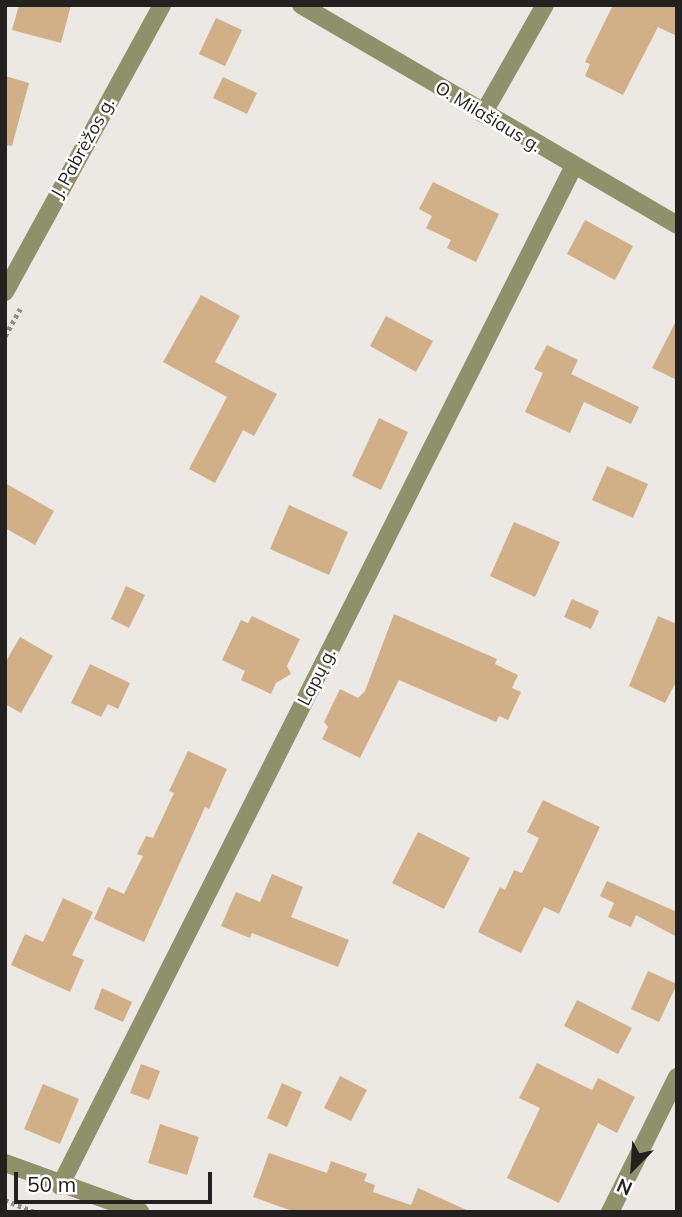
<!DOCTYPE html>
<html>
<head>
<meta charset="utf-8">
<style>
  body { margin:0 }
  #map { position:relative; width:682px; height:1217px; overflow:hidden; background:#ece8e3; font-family:Mulish,sans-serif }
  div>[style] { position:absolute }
  .building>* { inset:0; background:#d1b088 }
  .path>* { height:4.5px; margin-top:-2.25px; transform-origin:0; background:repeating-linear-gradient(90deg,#918e8a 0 3.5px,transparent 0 7px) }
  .minor>* { height:18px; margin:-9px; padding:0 9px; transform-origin:9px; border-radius:9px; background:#8e9169 }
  span { translate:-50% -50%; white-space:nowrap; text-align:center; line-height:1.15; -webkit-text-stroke:5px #fff; paint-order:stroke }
  .street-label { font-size:18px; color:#22211f }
  .frame { position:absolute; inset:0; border:7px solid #22211f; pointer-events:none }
  .north { position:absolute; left:598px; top:1133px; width:70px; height:70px; -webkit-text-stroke:5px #fff; paint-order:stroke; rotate:204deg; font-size:19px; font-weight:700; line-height:28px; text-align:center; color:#22211f }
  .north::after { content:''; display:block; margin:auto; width:24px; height:32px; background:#22211f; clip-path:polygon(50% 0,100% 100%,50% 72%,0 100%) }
  .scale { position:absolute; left:14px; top:1172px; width:198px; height:32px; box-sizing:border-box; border:4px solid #22211f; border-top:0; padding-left:9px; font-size:21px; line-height:24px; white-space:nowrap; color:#22211f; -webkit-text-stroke:5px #fff; paint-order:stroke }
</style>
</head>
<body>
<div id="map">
  <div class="building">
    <i style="clip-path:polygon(19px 5px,71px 5px,61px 43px,12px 30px)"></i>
    <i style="clip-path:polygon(613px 5px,677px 5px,677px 36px,658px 27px,623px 95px,585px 76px,590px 64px,585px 62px)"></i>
    <i style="clip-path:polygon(216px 18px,242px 30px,225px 66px,199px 54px)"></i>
    <i style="clip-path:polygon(5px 76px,29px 83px,12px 146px,5px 145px)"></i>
    <i style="clip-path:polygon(223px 77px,257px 93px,247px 114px,213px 98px)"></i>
    <i style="clip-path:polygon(433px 182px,499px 214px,476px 262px,447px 248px,451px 240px,426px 228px,432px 216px,419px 209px)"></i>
    <i style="clip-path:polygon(585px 220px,633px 246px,615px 280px,567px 254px)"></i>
    <i style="clip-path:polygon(201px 295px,240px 316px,215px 362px,277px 394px,254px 436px,243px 430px,215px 483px,189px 469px,227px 397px,163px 362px)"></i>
    <i style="clip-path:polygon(386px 316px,433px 341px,416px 372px,370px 346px)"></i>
    <i style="clip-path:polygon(677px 319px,677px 380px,652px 368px)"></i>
    <i style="clip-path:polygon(547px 345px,578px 360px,571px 374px,639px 407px,631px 424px,584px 402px,570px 433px,525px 412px,543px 373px,534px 369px)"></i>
    <i style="clip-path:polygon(379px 418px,408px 432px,381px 490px,352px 476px)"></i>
    <i style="clip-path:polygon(607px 466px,648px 484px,633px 518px,592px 500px)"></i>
    <i style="clip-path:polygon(5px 483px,54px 511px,35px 545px,5px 528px)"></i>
    <i style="clip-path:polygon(289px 505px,348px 532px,329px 575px,270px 549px)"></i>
    <i style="clip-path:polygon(514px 522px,560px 542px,535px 597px,490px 576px)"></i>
    <i style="clip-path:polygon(126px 586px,145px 595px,129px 628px,111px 619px)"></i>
    <i style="clip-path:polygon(572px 599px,599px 611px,591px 629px,564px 617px)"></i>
    <i style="clip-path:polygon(394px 614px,497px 659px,495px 664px,518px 675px,512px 688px,521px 692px,508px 720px,499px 716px,496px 722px,399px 680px,360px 758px,322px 739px,328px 727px,324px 722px,340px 689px,358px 698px,365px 691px)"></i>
    <i style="clip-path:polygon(252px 616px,300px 639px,287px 666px,291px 674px,276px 683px,271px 694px,241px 680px,245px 671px,222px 660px,241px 620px,248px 623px)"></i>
    <i style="clip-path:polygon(658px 616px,677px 624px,677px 680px,665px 703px,629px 686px)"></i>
    <i style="clip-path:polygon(20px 637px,53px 656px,21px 713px,5px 704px,5px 663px)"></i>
    <i style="clip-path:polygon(90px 664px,130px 683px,118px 709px,108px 704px,101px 717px,71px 703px)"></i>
    <i style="clip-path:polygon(188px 751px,227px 769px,209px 809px,205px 807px,144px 942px,94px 919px,108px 887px,124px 894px,143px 856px,137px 854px,146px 836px,153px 838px,174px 793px,169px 791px)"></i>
    <i style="clip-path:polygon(543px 800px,600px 827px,559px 914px,544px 907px,521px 953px,478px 932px,500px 887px,505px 890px,514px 870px,522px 873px,539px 838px,527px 832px)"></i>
    <i style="clip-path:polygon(418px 832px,470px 858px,444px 909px,392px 883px)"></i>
    <i style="clip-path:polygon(272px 874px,303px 887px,291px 917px,349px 940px,338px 967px,252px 933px,250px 938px,221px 926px,236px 892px,260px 902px)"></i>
    <i style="clip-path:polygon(607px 881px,677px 912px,677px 937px,636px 915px,631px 927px,608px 917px,614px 903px,600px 896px)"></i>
    <i style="clip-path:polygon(63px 898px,93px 912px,72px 955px,84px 960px,70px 992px,11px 965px,25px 934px,43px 942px)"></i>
    <i style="clip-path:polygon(648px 971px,677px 984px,659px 1022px,631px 1009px)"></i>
    <i style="clip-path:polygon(102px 988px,132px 1002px,123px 1022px,94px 1009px)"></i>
    <i style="clip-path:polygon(577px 1000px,632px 1028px,618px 1054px,564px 1026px)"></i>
    <i style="clip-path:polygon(537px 1063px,592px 1090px,598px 1078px,635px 1097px,617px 1133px,598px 1123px,559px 1203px,507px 1178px,540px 1108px,519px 1098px)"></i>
    <i style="clip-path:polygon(141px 1064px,160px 1071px,149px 1100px,130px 1093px)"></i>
    <i style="clip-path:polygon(340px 1076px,367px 1090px,351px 1121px,324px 1108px)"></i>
    <i style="clip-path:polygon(282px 1083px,302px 1092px,287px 1127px,267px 1118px)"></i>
    <i style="clip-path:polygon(43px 1084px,79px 1099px,60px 1144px,24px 1129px)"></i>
    <i style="clip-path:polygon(160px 1124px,199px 1137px,187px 1175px,148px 1163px)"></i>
    <i style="clip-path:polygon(269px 1153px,327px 1173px,331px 1161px,367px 1174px,364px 1181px,375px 1185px,373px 1192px,411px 1205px,418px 1188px,471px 1212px,295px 1212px,253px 1197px)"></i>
  </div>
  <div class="path">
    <i style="left:5px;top:336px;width:31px;rotate:-61deg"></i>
    <i style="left:5px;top:1200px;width:31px;rotate:22deg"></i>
  </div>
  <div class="minor">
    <i style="left:301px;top:5px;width:436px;rotate:30.3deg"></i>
    <i style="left:483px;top:114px;width:125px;rotate:-60.4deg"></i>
    <i style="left:5px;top:292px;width:327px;rotate:-61.3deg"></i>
    <i style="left:5px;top:1163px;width:144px;rotate:19.9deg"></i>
    <i style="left:60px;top:1186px;width:1140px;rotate:-63.26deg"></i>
    <i style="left:610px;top:1212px;width:151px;rotate:-63.6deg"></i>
  </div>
  <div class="street-label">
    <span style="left:488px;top:117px;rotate:31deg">O. Milašiaus g.</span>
    <span style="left:83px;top:148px;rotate:-61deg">J. Pabrėžos g.</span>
    <span style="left:317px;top:677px;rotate:-63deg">Lapų g.</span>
  </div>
  <div class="frame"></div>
  <div class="north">N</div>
  <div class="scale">50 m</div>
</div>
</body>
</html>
